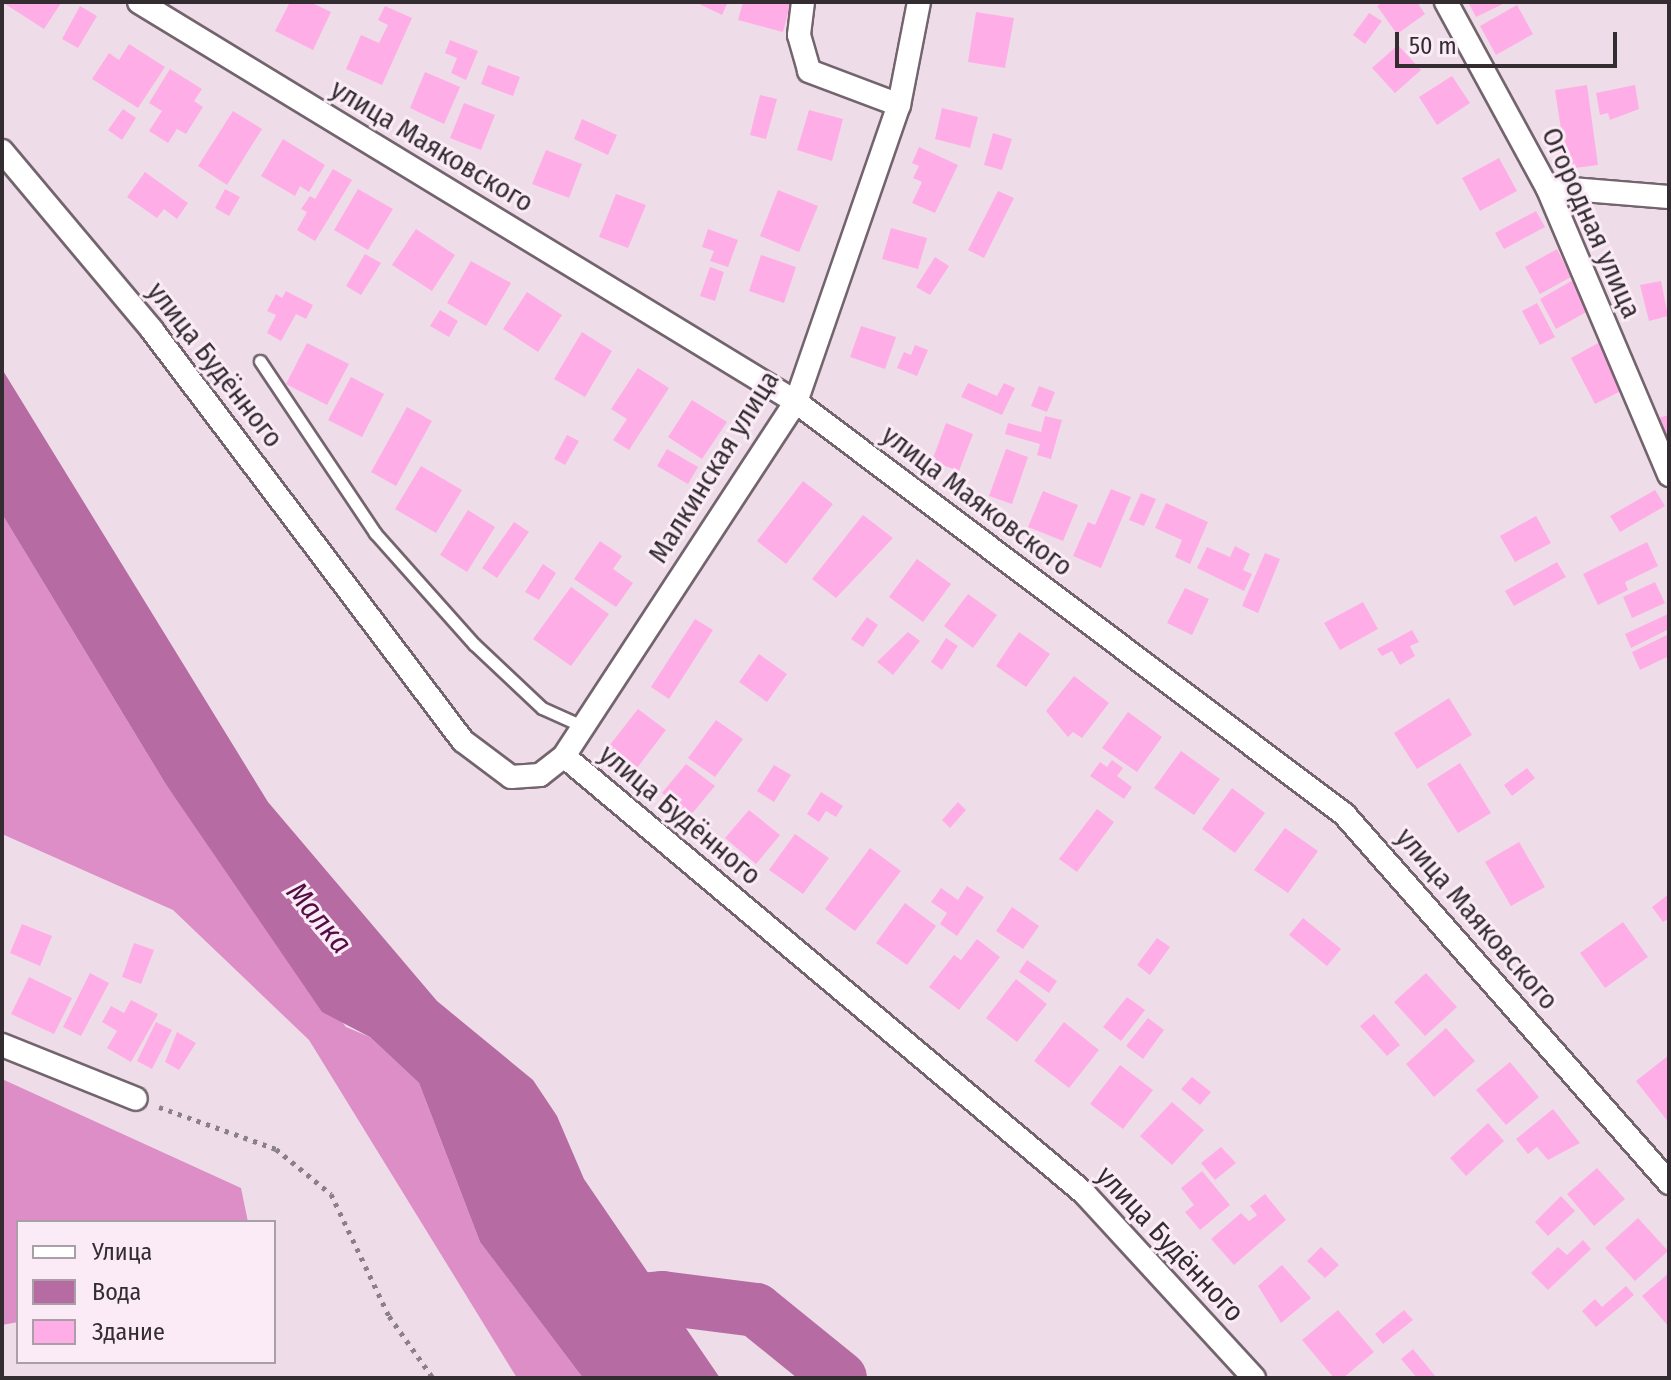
<!DOCTYPE html>
<html>
<head>
<meta charset="utf-8">
<style>
  body { margin:0 }
  #map { position:relative; width:1671px; height:1380px; overflow:hidden; background:#eedde8; font-family:"Fira Sans Condensed",sans-serif }
  div>[style] { position:absolute }
  .forest>* { inset:0; background:#de8ec7 }
  .water>* { inset:0; background:#b76ba3 }
  .river>* { height:54px; margin:-27px; padding:0 27px; transform-origin:27px; border-radius:27px; background:#b76ba3 }
  .building>* { inset:0; background:#ffade7 }
  .path>* { height:5px; margin-top:-2.5px; transform-origin:0; background:repeating-linear-gradient(90deg,#8b8087 0 4px,transparent 0 10px) }
  .roads { filter:drop-shadow(2px 0 #73646e) drop-shadow(-2px 0 #73646e) drop-shadow(0 2px #73646e) drop-shadow(0 -2px #73646e) }
  .lane>* { height:11px; margin:-5.5px; padding:0 5.5px; transform-origin:5.5px; border-radius:5.5px; background:#fff }
  .street>* { height:22px; margin:-11px; padding:0 11px; transform-origin:11px; border-radius:11px; background:#fff }
  span { translate:-50% -50%; white-space:nowrap; text-align:center; line-height:1.15; -webkit-text-stroke:6px #fbebf6; paint-order:stroke }
  .street-label { font-size:28px; color:#332d31 }
  .water-label { font-size:30px; color:#530d45; font-style:italic }
  .frame { position:absolute; inset:0; border:4px solid #332d31; pointer-events:none }
  .legend { position:absolute; left:16px; top:1220px; width:260px; height:144px; box-sizing:border-box; background:#fbebf6; border:2px solid #ab9fa7; margin:0; padding:10px 14px; list-style:none; font-size:24px; color:#332d31 }
  .legend li { display:flex; align-items:center; gap:16px; height:40px }
  .legend b { width:40px; border:2px solid #ab9fa7 }
  .scale { position:absolute; left:1395px; top:32px; width:222px; height:36px; box-sizing:border-box; border:4px solid #332d31; border-top:0; padding-left:10px; font-size:24px; line-height:28px; white-space:nowrap; color:#332d31; -webkit-text-stroke:6px #fbebf6; paint-order:stroke }
</style>
</head>
<body>
<div id="map">
  <div class="forest">
    <i style="clip-path:polygon(2px 514px,165px 783px,346px 1027px,370px 1037px,419px 1083px,480px 1242px,583px 1378px,517px 1378px,309px 1040px,173px 910px,2px 834px)"></i>
    <i style="clip-path:polygon(2px 1079px,241px 1188px,248px 1222px,18px 1222px,18px 1322px,2px 1325px)"></i>
  </div>
  <div class="water">
    <i style="clip-path:polygon(2px 369px,268px 802px,437px 1001px,533px 1080px,557px 1116px,584px 1179px,720px 1378px,583px 1378px,480px 1242px,419px 1083px,370px 1037px,322px 1012px,165px 783px,2px 514px)"></i>
  </div>
  <div class="river">
    <i style="left:628px;top:1301px;width:34px;rotate:-5deg"></i>
    <i style="left:662px;top:1298px;width:95px;rotate:7.3deg"></i>
    <i style="left:756px;top:1310px;width:108px;rotate:39deg"></i>
  </div>
  <div class="building">
    <i style="clip-path:polygon(2px 2px,59px 2px,61px 3px,44px 29px)"></i>
    <i style="clip-path:polygon(290px 2px,310px 2px,331px 12px,313px 50px,275px 31px)"></i>
    <i style="clip-path:polygon(695px 2px,728px 2px,722px 15px)"></i>
    <i style="clip-path:polygon(743px 2px,791px 2px,783px 32px,738px 20px)"></i>
    <i style="clip-path:polygon(1383px 2px,1417px 2px,1425px 14px,1397px 34px,1377px 6px)"></i>
    <i style="clip-path:polygon(1468px 2px,1507px 2px,1476px 17px)"></i>
    <i style="clip-path:polygon(1517px 5px,1533px 34px,1496px 55px,1480px 26px)"></i>
    <i style="clip-path:polygon(80px 6px,97px 16px,78px 48px,62px 39px)"></i>
    <i style="clip-path:polygon(385px 6px,412px 18px,382px 85px,346px 69px,361px 35px,379px 43px,388px 25px,378px 20px)"></i>
    <i style="clip-path:polygon(976px 12px,1014px 18px,1005px 68px,968px 62px)"></i>
    <i style="clip-path:polygon(1369px 13px,1382px 21px,1365px 44px,1353px 35px)"></i>
    <i style="clip-path:polygon(450px 40px,478px 51px,466px 80px,451px 73px,457px 58px,445px 53px)"></i>
    <i style="clip-path:polygon(129px 44px,165px 67px,138px 108px,92px 79px,109px 53px,119px 60px)"></i>
    <i style="clip-path:polygon(1398px 45px,1421px 70px,1395px 93px,1372px 68px)"></i>
    <i style="clip-path:polygon(488px 65px,520px 77px,513px 96px,481px 84px)"></i>
    <i style="clip-path:polygon(170px 69px,202px 89px,194px 101px,203px 107px,186px 134px,177px 129px,168px 143px,149px 131px,162px 111px,149px 103px)"></i>
    <i style="clip-path:polygon(425px 72px,460px 87px,444px 124px,410px 108px)"></i>
    <i style="clip-path:polygon(1452px 76px,1470px 103px,1437px 125px,1419px 97px)"></i>
    <i style="clip-path:polygon(1587px 85px,1598px 165px,1567px 169px,1555px 90px)"></i>
    <i style="clip-path:polygon(1635px 85px,1639px 109px,1610px 120px,1608px 113px,1600px 115px,1596px 93px)"></i>
    <i style="clip-path:polygon(760px 95px,777px 99px,766px 139px,750px 135px)"></i>
    <i style="clip-path:polygon(464px 103px,495px 115px,481px 150px,450px 138px)"></i>
    <i style="clip-path:polygon(942px 108px,978px 117px,970px 148px,935px 139px)"></i>
    <i style="clip-path:polygon(123px 109px,136px 118px,122px 140px,108px 130px)"></i>
    <i style="clip-path:polygon(809px 110px,843px 119px,832px 161px,797px 150px)"></i>
    <i style="clip-path:polygon(233px 111px,262px 129px,227px 185px,198px 166px)"></i>
    <i style="clip-path:polygon(582px 119px,617px 135px,608px 155px,574px 139px)"></i>
    <i style="clip-path:polygon(993px 133px,1012px 139px,1002px 170px,984px 165px)"></i>
    <i style="clip-path:polygon(283px 139px,325px 165px,309px 192px,300px 186px,295px 196px,261px 176px)"></i>
    <i style="clip-path:polygon(919px 147px,958px 165px,935px 213px,912px 203px,922px 182px,913px 178px,919px 166px,912px 163px)"></i>
    <i style="clip-path:polygon(546px 150px,582px 164px,569px 198px,532px 184px)"></i>
    <i style="clip-path:polygon(1499px 158px,1517px 191px,1480px 211px,1462px 178px)"></i>
    <i style="clip-path:polygon(333px 169px,352px 180px,315px 241px,297px 230px,307px 212px,301px 209px,310px 196px,315px 199px)"></i>
    <i style="clip-path:polygon(145px 172px,188px 203px,177px 219px,164px 209px,157px 218px,127px 197px)"></i>
    <i style="clip-path:polygon(225px 189px,240px 197px,229px 216px,215px 208px)"></i>
    <i style="clip-path:polygon(358px 189px,393px 209px,368px 250px,334px 230px)"></i>
    <i style="clip-path:polygon(778px 190px,818px 206px,799px 252px,760px 236px)"></i>
    <i style="clip-path:polygon(998px 191px,1014px 198px,984px 258px,968px 250px)"></i>
    <i style="clip-path:polygon(616px 194px,646px 205px,628px 248px,599px 237px)"></i>
    <i style="clip-path:polygon(1536px 211px,1545px 227px,1504px 249px,1495px 233px)"></i>
    <i style="clip-path:polygon(891px 228px,927px 238px,918px 269px,882px 259px)"></i>
    <i style="clip-path:polygon(416px 229px,455px 255px,432px 291px,392px 265px)"></i>
    <i style="clip-path:polygon(708px 229px,738px 240px,728px 267px,710px 261px,714px 251px,702px 247px)"></i>
    <i style="clip-path:polygon(1557px 249px,1571px 277px,1540px 294px,1525px 267px)"></i>
    <i style="clip-path:polygon(365px 254px,381px 263px,361px 295px,346px 286px)"></i>
    <i style="clip-path:polygon(761px 255px,796px 267px,784px 303px,749px 291px)"></i>
    <i style="clip-path:polygon(935px 257px,949px 266px,930px 295px,916px 287px)"></i>
    <i style="clip-path:polygon(471px 261px,511px 283px,486px 326px,447px 303px)"></i>
    <i style="clip-path:polygon(710px 267px,724px 272px,715px 301px,700px 296px)"></i>
    <i style="clip-path:polygon(1573px 280px,1590px 310px,1556px 329px,1540px 299px)"></i>
    <i style="clip-path:polygon(1661px 281px,1668px 316px,1649px 321px,1640px 285px)"></i>
    <i style="clip-path:polygon(286px 291px,313px 305px,306px 319px,296px 314px,281px 341px,267px 333px,276px 315px,267px 311px,276px 294px,282px 298px)"></i>
    <i style="clip-path:polygon(527px 292px,562px 315px,538px 352px,503px 329px)"></i>
    <i style="clip-path:polygon(1537px 303px,1555px 337px,1540px 345px,1522px 311px)"></i>
    <i style="clip-path:polygon(440px 310px,458px 321px,449px 337px,430px 326px)"></i>
    <i style="clip-path:polygon(861px 326px,896px 337px,885px 369px,850px 357px)"></i>
    <i style="clip-path:polygon(582px 332px,612px 351px,585px 397px,554px 379px)"></i>
    <i style="clip-path:polygon(1600px 342px,1625px 389px,1595px 404px,1571px 358px)"></i>
    <i style="clip-path:polygon(307px 343px,349px 364px,327px 405px,286px 384px)"></i>
    <i style="clip-path:polygon(915px 345px,928px 350px,917px 376px,897px 368px,904px 352px,911px 355px)"></i>
    <i style="clip-path:polygon(638px 368px,669px 388px,629px 450px,613px 440px,627px 419px,611px 409px)"></i>
    <i style="clip-path:polygon(351px 377px,384px 394px,362px 437px,328px 420px)"></i>
    <i style="clip-path:polygon(968px 383px,997px 396px,1004px 383px,1015px 388px,1002px 415px,961px 397px)"></i>
    <i style="clip-path:polygon(1039px 386px,1055px 392px,1047px 412px,1031px 406px)"></i>
    <i style="clip-path:polygon(692px 400px,727px 422px,702px 459px,668px 437px)"></i>
    <i style="clip-path:polygon(407px 407px,432px 421px,396px 486px,371px 472px)"></i>
    <i style="clip-path:polygon(1669px 415px,1669px 436px,1664px 438px,1658px 418px)"></i>
    <i style="clip-path:polygon(1045px 416px,1062px 420px,1051px 459px,1037px 455px,1040px 444px,1005px 434px,1008px 423px,1041px 432px)"></i>
    <i style="clip-path:polygon(946px 423px,973px 434px,959px 471px,932px 461px)"></i>
    <i style="clip-path:polygon(567px 435px,579px 441px,565px 465px,554px 459px)"></i>
    <i style="clip-path:polygon(667px 449px,698px 467px,688px 484px,657px 466px)"></i>
    <i style="clip-path:polygon(1006px 449px,1028px 457px,1012px 504px,989px 496px)"></i>
    <i style="clip-path:polygon(421px 466px,462px 490px,436px 533px,395px 509px)"></i>
    <i style="clip-path:polygon(803px 481px,833px 504px,786px 564px,757px 541px)"></i>
    <i style="clip-path:polygon(1111px 489px,1131px 497px,1101px 568px,1073px 556px,1088px 522px,1095px 525px)"></i>
    <i style="clip-path:polygon(1655px 490px,1665px 506px,1620px 532px,1610px 516px)"></i>
    <i style="clip-path:polygon(1043px 491px,1078px 505px,1063px 541px,1028px 527px)"></i>
    <i style="clip-path:polygon(1141px 493px,1156px 499px,1144px 526px,1129px 520px)"></i>
    <i style="clip-path:polygon(1166px 503px,1208px 522px,1190px 564px,1175px 557px,1182px 540px,1155px 528px)"></i>
    <i style="clip-path:polygon(468px 510px,495px 527px,467px 572px,440px 555px)"></i>
    <i style="clip-path:polygon(863px 515px,893px 538px,836px 598px,812px 579px)"></i>
    <i style="clip-path:polygon(1536px 516px,1551px 543px,1515px 562px,1500px 536px)"></i>
    <i style="clip-path:polygon(514px 522px,529px 532px,497px 578px,482px 568px)"></i>
    <i style="clip-path:polygon(600px 541px,622px 556px,613px 569px,633px 583px,616px 607px,574px 579px)"></i>
    <i style="clip-path:polygon(1647px 542px,1658px 566px,1625px 582px,1628px 590px,1598px 605px,1583px 574px)"></i>
    <i style="clip-path:polygon(1235px 546px,1250px 554px,1243px 570px,1252px 574px,1244px 591px,1197px 568px,1207px 547px,1230px 557px)"></i>
    <i style="clip-path:polygon(1265px 553px,1280px 559px,1258px 613px,1242px 606px)"></i>
    <i style="clip-path:polygon(917px 559px,951px 584px,923px 622px,889px 597px)"></i>
    <i style="clip-path:polygon(1557px 562px,1566px 577px,1514px 606px,1505px 591px)"></i>
    <i style="clip-path:polygon(543px 564px,556px 573px,539px 600px,525px 592px)"></i>
    <i style="clip-path:polygon(1655px 582px,1665px 603px,1632px 618px,1623px 597px)"></i>
    <i style="clip-path:polygon(571px 587px,609px 614px,571px 666px,533px 639px)"></i>
    <i style="clip-path:polygon(1185px 588px,1209px 599px,1192px 635px,1167px 623px)"></i>
    <i style="clip-path:polygon(968px 594px,997px 615px,973px 648px,944px 626px)"></i>
    <i style="clip-path:polygon(1363px 602px,1378px 629px,1340px 650px,1324px 623px)"></i>
    <i style="clip-path:polygon(1668px 614px,1669px 629px,1631px 648px,1625px 634px)"></i>
    <i style="clip-path:polygon(867px 617px,878px 625px,863px 647px,851px 639px)"></i>
    <i style="clip-path:polygon(695px 619px,713px 630px,669px 699px,651px 687px)"></i>
    <i style="clip-path:polygon(1412px 630px,1419px 642px,1410px 646px,1415px 656px,1400px 665px,1392px 651px,1382px 656px,1377px 649px)"></i>
    <i style="clip-path:polygon(908px 632px,920px 641px,893px 675px,877px 662px)"></i>
    <i style="clip-path:polygon(1019px 632px,1050px 654px,1026px 687px,996px 666px)"></i>
    <i style="clip-path:polygon(1669px 634px,1669px 656px,1640px 670px,1632px 652px)"></i>
    <i style="clip-path:polygon(946px 638px,958px 646px,942px 670px,931px 662px)"></i>
    <i style="clip-path:polygon(759px 654px,787px 674px,767px 702px,739px 682px)"></i>
    <i style="clip-path:polygon(1074px 676px,1109px 703px,1082px 738px,1073px 732px,1068px 737px,1046px 711px)"></i>
    <i style="clip-path:polygon(1449px 698px,1472px 735px,1417px 769px,1394px 733px)"></i>
    <i style="clip-path:polygon(638px 709px,666px 730px,637px 768px,609px 746px)"></i>
    <i style="clip-path:polygon(1128px 712px,1162px 737px,1137px 772px,1102px 748px)"></i>
    <i style="clip-path:polygon(716px 720px,743px 739px,715px 777px,688px 758px)"></i>
    <i style="clip-path:polygon(1181px 751px,1220px 779px,1194px 815px,1154px 788px)"></i>
    <i style="clip-path:polygon(1112px 760px,1123px 768px,1117px 776px,1132px 787px,1124px 799px,1090px 776px,1100px 762px,1107px 767px)"></i>
    <i style="clip-path:polygon(1460px 763px,1491px 813px,1458px 833px,1427px 784px)"></i>
    <i style="clip-path:polygon(686px 764px,715px 786px,690px 816px,662px 793px)"></i>
    <i style="clip-path:polygon(774px 765px,791px 775px,774px 802px,757px 791px)"></i>
    <i style="clip-path:polygon(1527px 768px,1535px 778px,1512px 796px,1504px 785px)"></i>
    <i style="clip-path:polygon(1232px 788px,1265px 813px,1235px 853px,1202px 829px)"></i>
    <i style="clip-path:polygon(821px 792px,843px 806px,836px 817px,826px 811px,819px 822px,807px 814px)"></i>
    <i style="clip-path:polygon(958px 802px,966px 810px,950px 828px,942px 820px)"></i>
    <i style="clip-path:polygon(1097px 809px,1114px 822px,1077px 872px,1059px 859px)"></i>
    <i style="clip-path:polygon(749px 810px,780px 835px,756px 864px,725px 838px)"></i>
    <i style="clip-path:polygon(1285px 828px,1318px 851px,1288px 893px,1254px 870px)"></i>
    <i style="clip-path:polygon(795px 834px,829px 858px,803px 894px,769px 870px)"></i>
    <i style="clip-path:polygon(1519px 842px,1545px 887px,1511px 906px,1485px 862px)"></i>
    <i style="clip-path:polygon(870px 848px,901px 871px,855px 931px,825px 909px)"></i>
    <i style="clip-path:polygon(967px 886px,984px 897px,957px 936px,940px 924px,947px 913px,931px 902px,941px 888px,958px 900px)"></i>
    <i style="clip-path:polygon(1669px 894px,1669px 918px,1663px 922px,1652px 907px)"></i>
    <i style="clip-path:polygon(905px 903px,936px 926px,907px 965px,876px 943px)"></i>
    <i style="clip-path:polygon(1012px 907px,1039px 926px,1023px 949px,996px 931px)"></i>
    <i style="clip-path:polygon(1303px 918px,1341px 949px,1327px 966px,1289px 935px)"></i>
    <i style="clip-path:polygon(1623px 922px,1648px 957px,1605px 988px,1580px 953px)"></i>
    <i style="clip-path:polygon(22px 924px,52px 936px,40px 966px,10px 953px)"></i>
    <i style="clip-path:polygon(1157px 938px,1170px 947px,1150px 975px,1137px 965px)"></i>
    <i style="clip-path:polygon(977px 939px,1000px 957px,959px 1010px,929px 987px,954px 955px,961px 960px)"></i>
    <i style="clip-path:polygon(134px 943px,154px 950px,141px 984px,122px 977px)"></i>
    <i style="clip-path:polygon(1027px 960px,1057px 981px,1049px 993px,1019px 972px)"></i>
    <i style="clip-path:polygon(90px 973px,109px 983px,81px 1036px,63px 1027px)"></i>
    <i style="clip-path:polygon(1426px 973px,1457px 1007px,1425px 1036px,1394px 1002px)"></i>
    <i style="clip-path:polygon(29px 977px,72px 998px,54px 1034px,11px 1014px)"></i>
    <i style="clip-path:polygon(1016px 979px,1047px 1004px,1017px 1042px,986px 1018px)"></i>
    <i style="clip-path:polygon(1127px 997px,1145px 1010px,1121px 1041px,1103px 1027px)"></i>
    <i style="clip-path:polygon(131px 1000px,158px 1014px,131px 1062px,107px 1048px,117px 1031px,102px 1022px,111px 1006px,124px 1013px)"></i>
    <i style="clip-path:polygon(1374px 1014px,1400px 1045px,1387px 1056px,1360px 1026px)"></i>
    <i style="clip-path:polygon(1148px 1018px,1164px 1030px,1143px 1059px,1126px 1046px)"></i>
    <i style="clip-path:polygon(156px 1022px,172px 1030px,152px 1069px,137px 1061px)"></i>
    <i style="clip-path:polygon(1064px 1022px,1099px 1050px,1069px 1088px,1034px 1061px)"></i>
    <i style="clip-path:polygon(1446px 1028px,1475px 1061px,1434px 1097px,1406px 1064px)"></i>
    <i style="clip-path:polygon(177px 1032px,196px 1043px,179px 1070px,165px 1062px)"></i>
    <i style="clip-path:polygon(1669px 1055px,1669px 1123px,1636px 1081px)"></i>
    <i style="clip-path:polygon(1510px 1062px,1539px 1097px,1506px 1125px,1476px 1090px)"></i>
    <i style="clip-path:polygon(1120px 1065px,1153px 1090px,1123px 1129px,1090px 1104px)"></i>
    <i style="clip-path:polygon(1192px 1077px,1211px 1092px,1200px 1105px,1181px 1089px)"></i>
    <i style="clip-path:polygon(1172px 1102px,1204px 1130px,1172px 1165px,1140px 1136px)"></i>
    <i style="clip-path:polygon(1553px 1109px,1580px 1143px,1548px 1160px,1537px 1147px,1528px 1154px,1516px 1139px)"></i>
    <i style="clip-path:polygon(1488px 1123px,1504px 1141px,1466px 1176px,1450px 1158px)"></i>
    <i style="clip-path:polygon(1221px 1147px,1236px 1163px,1215px 1180px,1201px 1163px)"></i>
    <i style="clip-path:polygon(1597px 1168px,1625px 1199px,1594px 1226px,1567px 1194px)"></i>
    <i style="clip-path:polygon(1202px 1171px,1230px 1205px,1200px 1230px,1185px 1212px,1194px 1205px,1181px 1188px)"></i>
    <i style="clip-path:polygon(1265px 1194px,1286px 1220px,1234px 1265px,1211px 1239px,1241px 1213px,1249px 1221px,1257px 1215px,1250px 1206px)"></i>
    <i style="clip-path:polygon(1561px 1196px,1575px 1211px,1548px 1236px,1535px 1222px)"></i>
    <i style="clip-path:polygon(1638px 1218px,1668px 1251px,1635px 1281px,1605px 1248px)"></i>
    <i style="clip-path:polygon(1583px 1240px,1591px 1249px,1548px 1290px,1531px 1273px,1558px 1247px,1567px 1255px)"></i>
    <i style="clip-path:polygon(1321px 1247px,1339px 1265px,1325px 1278px,1307px 1261px)"></i>
    <i style="clip-path:polygon(1282px 1265px,1311px 1298px,1281px 1323px,1258px 1286px)"></i>
    <i style="clip-path:polygon(1669px 1273px,1669px 1327px,1642px 1296px)"></i>
    <i style="clip-path:polygon(1626px 1286px,1634px 1295px,1596px 1327px,1582px 1311px,1595px 1299px,1602px 1307px)"></i>
    <i style="clip-path:polygon(1338px 1310px,1374px 1352px,1343px 1378px,1334px 1378px,1302px 1340px)"></i>
    <i style="clip-path:polygon(1404px 1310px,1413px 1320px,1383px 1344px,1375px 1334px)"></i>
    <i style="clip-path:polygon(1413px 1349px,1436px 1377px,1435px 1378px,1417px 1378px,1401px 1359px)"></i>
  </div>
  <div class="path">
    <i style="left:159px;top:1107px;width:124px;rotate:19.7deg"></i>
    <i style="left:276px;top:1149px;width:71px;rotate:39.3deg"></i>
    <i style="left:331px;top:1194px;width:135px;rotate:64.6deg"></i>
    <i style="left:389px;top:1316px;width:76px;rotate:54.6deg"></i>
  </div>
  <div class="roads">
    <div class="lane">
      <i style="left:260px;top:361px;width:207px;rotate:56.2deg"></i>
      <i style="left:375px;top:533px;width:149px;rotate:48.3deg"></i>
      <i style="left:474px;top:644px;width:93px;rotate:43.3deg"></i>
      <i style="left:542px;top:708px;width:44px;rotate:24.2deg"></i>
    </div>
    <div class="street">
      <i style="left:139px;top:2px;width:769px;rotate:31.33deg"></i>
      <i style="left:796px;top:402px;width:686px;rotate:36.94deg"></i>
      <i style="left:1344px;top:814px;width:492px;rotate:48.6deg"></i>
      <i style="left:803px;top:2px;width:33px;rotate:97deg"></i>
      <i style="left:799px;top:35px;width:37px;rotate:74deg"></i>
      <i style="left:809px;top:71px;width:96px;rotate:20.7deg"></i>
      <i style="left:1446px;top:2px;width:211px;rotate:61.4deg"></i>
      <i style="left:1547px;top:187px;width:313px;rotate:67deg"></i>
      <i style="left:2px;top:151px;width:234px;rotate:50deg"></i>
      <i style="left:152px;top:330px;width:515px;rotate:52.89deg"></i>
      <i style="left:463px;top:741px;width:60px;rotate:36.9deg"></i>
      <i style="left:511px;top:777px;width:29px;rotate:-4deg"></i>
      <i style="left:540px;top:775px;width:31px;rotate:-38deg"></i>
      <i style="left:564px;top:756px;width:679px;rotate:40.04deg"></i>
      <i style="left:1084px;top:1193px;width:251px;rotate:47.4deg"></i>
      <i style="left:1547px;top:187px;width:122px;rotate:4.7deg"></i>
      <i style="left:564px;top:756px;width:423px;rotate:-56.8deg"></i>
      <i style="left:796px;top:402px;width:314px;rotate:-70.9deg"></i>
      <i style="left:899px;top:105px;width:105px;rotate:-79deg"></i>
      <i style="left:2px;top:1045px;width:144px;rotate:21.9deg"></i>
    </div>
  </div>
  <div class="street-label">
    <span style="left:432px;top:146px;rotate:31deg">улица Маяковского</span>
    <span style="left:1591px;top:223px;rotate:66deg">Огородная улица</span>
    <span style="left:215px;top:365px;rotate:52deg">улица Будённого</span>
    <span style="left:714px;top:467px;rotate:-58deg">Малкинская улица</span>
    <span style="left:977px;top:501px;rotate:37deg">улица Маяковского</span>
    <span style="left:680px;top:815px;rotate:40deg">улица Будённого</span>
    <span style="left:1477px;top:919px;rotate:49deg">улица Маяковского</span>
    <span style="left:1170px;top:1244px;rotate:47deg">улица Будённого</span>
  </div>
  <div class="water-label">
    <span style="left:319px;top:918px;rotate:50deg">Малка</span>
  </div>
  <div class="frame"></div>
  <ul class="legend">
  <li><b style="height:10px;background:#fff"></b>Улица</li>
  <li><b style="height:22px;background:#b76ba3"></b>Вода</li>
  <li><b style="height:22px;background:#ffade7"></b>Здание</li>
  </ul>
  <div class="scale">50 m</div>
</div>
</body>
</html>
